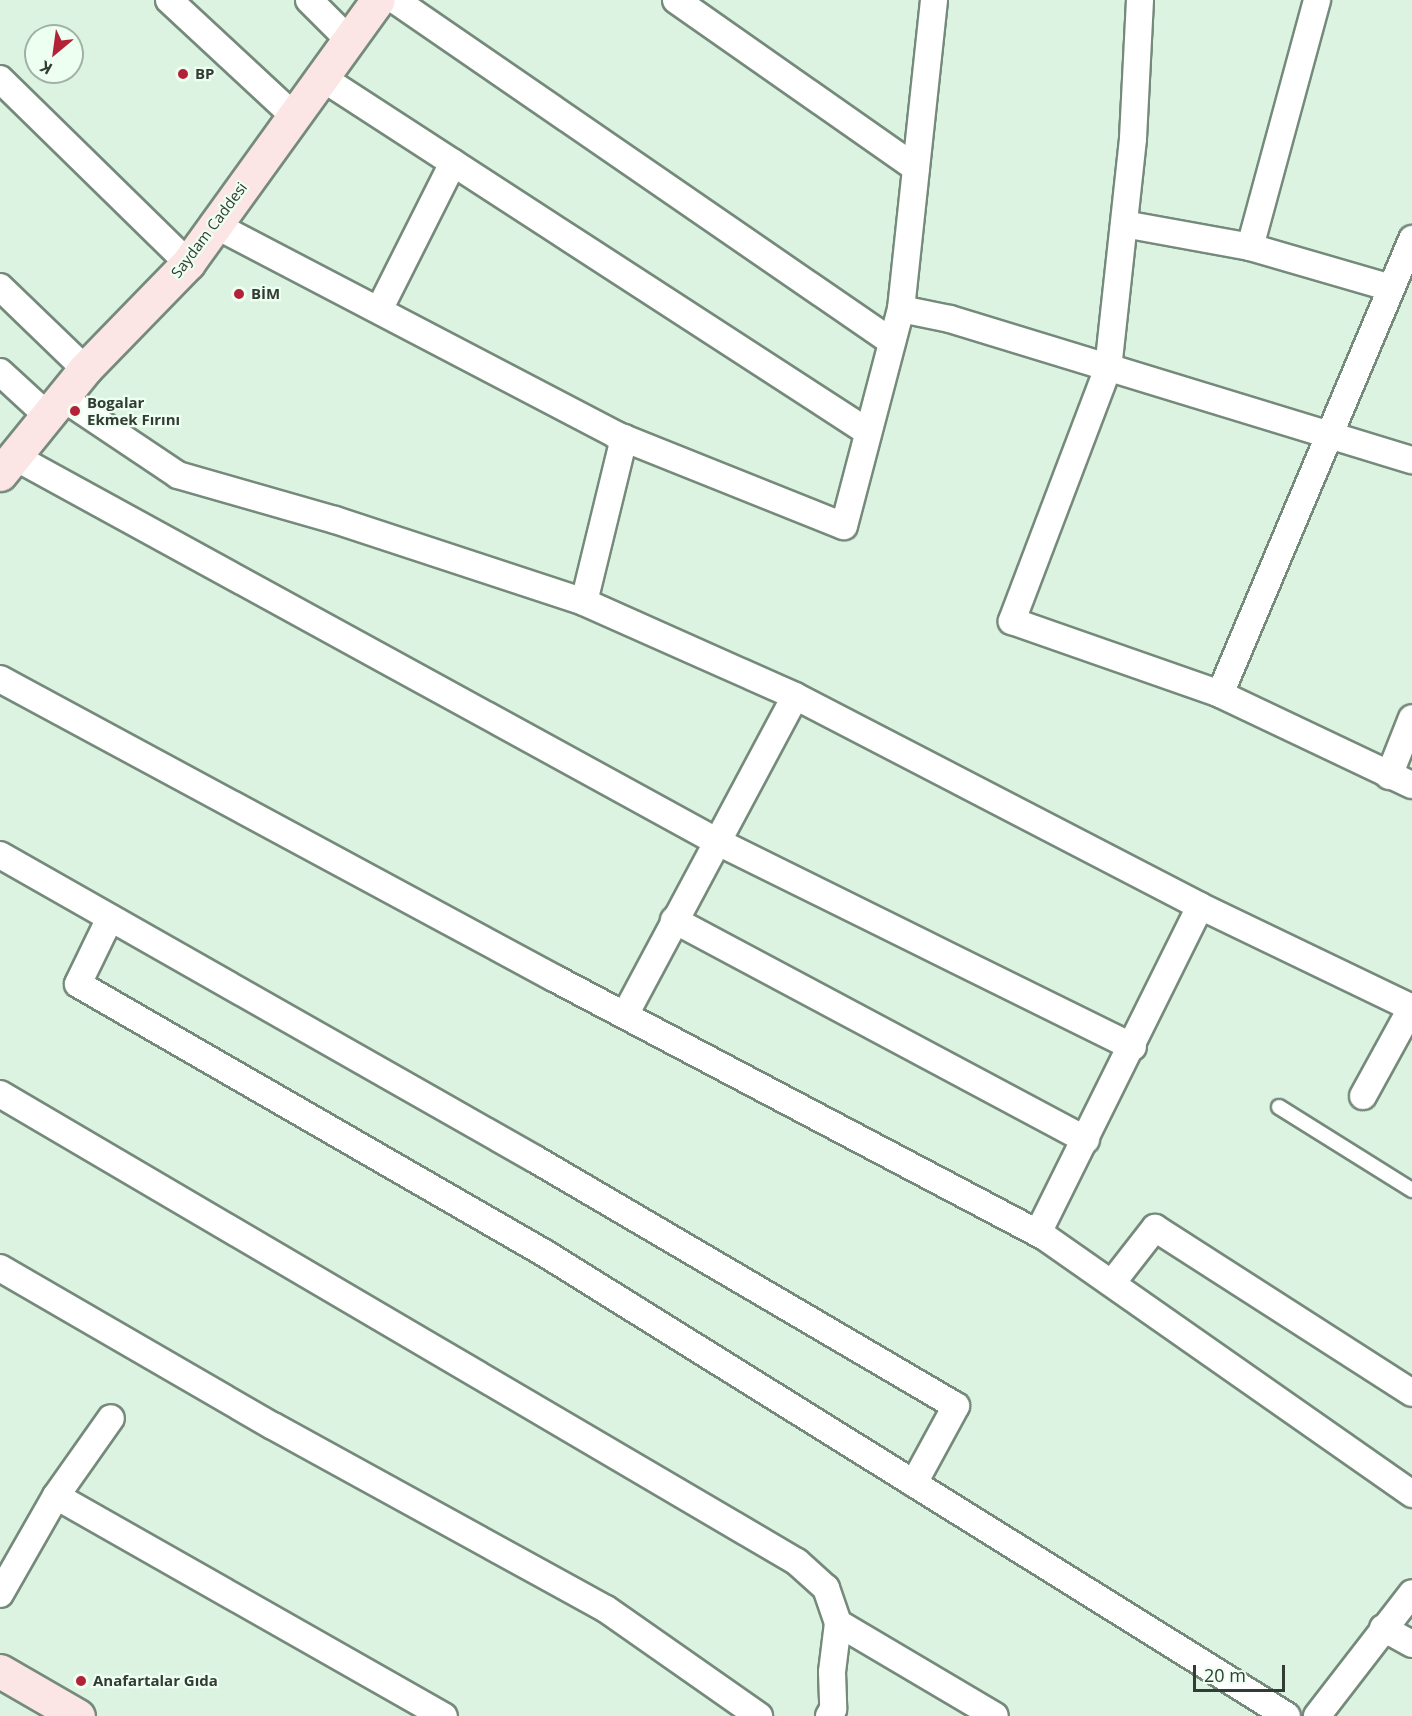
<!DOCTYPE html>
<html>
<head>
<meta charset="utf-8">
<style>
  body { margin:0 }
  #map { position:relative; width:1412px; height:1716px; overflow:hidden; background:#dcf3e2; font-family:"Open Sans",sans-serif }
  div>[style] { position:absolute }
  .roads { filter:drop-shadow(2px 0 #758a7b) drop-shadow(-2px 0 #758a7b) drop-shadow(0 2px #758a7b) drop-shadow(0 -2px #758a7b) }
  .lane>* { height:14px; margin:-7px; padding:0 7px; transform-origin:7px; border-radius:7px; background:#fff }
  .street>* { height:26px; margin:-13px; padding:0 13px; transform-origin:13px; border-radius:13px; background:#fff }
  .secondary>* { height:33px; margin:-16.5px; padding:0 16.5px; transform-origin:16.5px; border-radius:16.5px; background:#fbe5e5 }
  .dots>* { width:16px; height:16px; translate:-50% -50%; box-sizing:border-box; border:3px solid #edfff1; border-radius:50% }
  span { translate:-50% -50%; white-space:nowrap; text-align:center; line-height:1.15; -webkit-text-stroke:4.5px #edfff1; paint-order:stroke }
  .poi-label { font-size:15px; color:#323b34; font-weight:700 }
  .left { translate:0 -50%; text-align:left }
  .street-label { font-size:15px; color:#323b34 }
  .north { position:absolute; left:24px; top:24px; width:60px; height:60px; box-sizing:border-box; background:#edfff1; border:2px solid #a2b1a5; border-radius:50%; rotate:209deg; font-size:16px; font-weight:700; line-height:24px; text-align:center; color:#323b34 }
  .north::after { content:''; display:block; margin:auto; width:21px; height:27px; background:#b42237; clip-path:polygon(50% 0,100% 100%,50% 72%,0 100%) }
  .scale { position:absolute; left:1193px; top:1665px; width:92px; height:27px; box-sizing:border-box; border:3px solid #323b34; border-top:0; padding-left:8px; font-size:18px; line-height:21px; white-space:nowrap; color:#323b34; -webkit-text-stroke:4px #edfff1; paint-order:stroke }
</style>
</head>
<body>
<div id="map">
  <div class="roads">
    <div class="lane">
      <i style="left:1279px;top:1107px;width:157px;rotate:32deg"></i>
    </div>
    <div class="street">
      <i style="left:169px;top:0;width:172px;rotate:42.9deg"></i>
      <i style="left:309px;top:0;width:57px;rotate:45deg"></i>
      <i style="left:395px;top:0;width:603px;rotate:34.53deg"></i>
      <i style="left:676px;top:0;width:293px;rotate:35deg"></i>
      <i style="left:1140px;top:0;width:139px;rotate:92.9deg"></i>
      <i style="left:1133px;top:139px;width:230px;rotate:96.2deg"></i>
      <i style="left:1108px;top:368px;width:271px;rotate:110.8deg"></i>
      <i style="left:1012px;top:621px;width:220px;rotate:19.3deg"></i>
      <i style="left:1220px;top:694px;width:212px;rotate:25.4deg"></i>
      <i style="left:0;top:79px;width:263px;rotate:44.4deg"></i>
      <i style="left:324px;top:79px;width:648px;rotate:32.98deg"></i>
      <i style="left:213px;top:224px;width:455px;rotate:27.6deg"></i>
      <i style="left:616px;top:435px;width:245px;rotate:21.8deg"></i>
      <i style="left:844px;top:526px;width:224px;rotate:-75.3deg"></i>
      <i style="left:901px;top:309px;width:311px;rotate:-83.9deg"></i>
      <i style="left:1124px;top:224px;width:128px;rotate:10.3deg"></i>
      <i style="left:1250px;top:247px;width:147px;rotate:16.2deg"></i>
      <i style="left:1250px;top:247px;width:256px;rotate:-74.8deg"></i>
      <i style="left:0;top:287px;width:118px;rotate:44deg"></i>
      <i style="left:901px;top:309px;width:50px;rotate:11.5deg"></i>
      <i style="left:950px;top:319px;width:483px;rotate:17deg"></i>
      <i style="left:379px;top:310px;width:165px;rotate:-63.3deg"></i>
      <i style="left:0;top:372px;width:67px;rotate:42.6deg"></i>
      <i style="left:63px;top:398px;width:138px;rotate:33.8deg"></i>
      <i style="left:178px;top:475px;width:163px;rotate:16deg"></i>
      <i style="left:335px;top:520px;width:262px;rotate:18.2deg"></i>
      <i style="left:584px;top:602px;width:231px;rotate:24deg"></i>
      <i style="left:795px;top:696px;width:456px;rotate:27.4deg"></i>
      <i style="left:1200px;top:906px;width:235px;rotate:25.7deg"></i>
      <i style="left:17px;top:458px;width:797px;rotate:28.72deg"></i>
      <i style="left:716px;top:841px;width:465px;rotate:26.3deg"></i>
      <i style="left:584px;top:602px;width:169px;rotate:-76.3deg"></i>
      <i style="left:0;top:679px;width:630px;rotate:28.36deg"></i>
      <i style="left:554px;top:978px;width:555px;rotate:27.81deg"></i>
      <i style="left:1045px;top:1237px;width:448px;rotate:35deg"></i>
      <i style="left:1220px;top:694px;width:494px;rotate:-67.1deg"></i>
      <i style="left:1389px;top:776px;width:62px;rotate:-68.4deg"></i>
      <i style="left:0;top:855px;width:615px;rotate:29.61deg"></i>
      <i style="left:535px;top:1159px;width:488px;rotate:30.4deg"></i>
      <i style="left:956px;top:1406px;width:88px;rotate:118.6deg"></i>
      <i style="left:110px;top:918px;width:73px;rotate:115.9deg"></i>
      <i style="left:78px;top:984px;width:540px;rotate:29.98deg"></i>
      <i style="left:546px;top:1254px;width:873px;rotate:31.94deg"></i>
      <i style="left:674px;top:920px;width:467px;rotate:28.1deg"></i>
      <i style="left:625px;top:1015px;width:361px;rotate:-61.9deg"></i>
      <i style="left:0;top:1094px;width:924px;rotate:30.42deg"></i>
      <i style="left:797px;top:1562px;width:39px;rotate:42deg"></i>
      <i style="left:826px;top:1588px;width:37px;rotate:71deg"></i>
      <i style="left:838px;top:1623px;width:49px;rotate:97deg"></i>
      <i style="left:832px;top:1672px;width:37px;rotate:88deg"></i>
      <i style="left:833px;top:1709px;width:8px;rotate:120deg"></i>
      <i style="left:1363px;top:1096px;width:102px;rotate:-61.2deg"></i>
      <i style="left:1038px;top:1233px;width:365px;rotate:-63.6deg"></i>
      <i style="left:0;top:1268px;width:315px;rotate:30.1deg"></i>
      <i style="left:273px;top:1426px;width:380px;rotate:28.8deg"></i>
      <i style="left:606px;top:1609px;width:187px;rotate:35deg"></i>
      <i style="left:1112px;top:1283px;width:70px;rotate:-52deg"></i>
      <i style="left:1155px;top:1228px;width:305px;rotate:32.7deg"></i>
      <i style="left:56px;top:1496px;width:446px;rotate:29.6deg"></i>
      <i style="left:0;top:1594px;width:113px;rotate:-60.3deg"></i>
      <i style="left:56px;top:1496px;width:95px;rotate:-54.8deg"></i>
      <i style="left:838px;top:1623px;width:182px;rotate:30.6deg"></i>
      <i style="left:1383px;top:1628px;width:33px;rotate:29deg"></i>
      <i style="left:1317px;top:1716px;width:155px;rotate:-52.3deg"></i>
    </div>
    <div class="secondary">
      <i style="left:0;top:474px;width:135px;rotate:-51deg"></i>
      <i style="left:85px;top:369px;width:148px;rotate:-45.8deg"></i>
      <i style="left:188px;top:263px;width:324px;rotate:-54.2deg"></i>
      <i style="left:0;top:1671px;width:90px;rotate:30deg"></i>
    </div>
  </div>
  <div class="dots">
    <i style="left:183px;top:74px;background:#b42237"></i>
    <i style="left:239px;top:294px;background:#b42237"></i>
    <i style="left:75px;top:411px;background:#b42237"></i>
    <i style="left:81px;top:1681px;background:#b42237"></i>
  </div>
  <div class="poi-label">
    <span class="left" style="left:195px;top:74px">BP</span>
    <span class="left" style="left:251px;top:294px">BİM</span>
    <span class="left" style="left:87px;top:411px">Bogalar<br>Ekmek Fırını</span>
    <span class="left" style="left:93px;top:1681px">Anafartalar Gıda</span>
  </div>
  <div class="street-label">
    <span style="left:209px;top:230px;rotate:-53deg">Saydam Caddesi</span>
  </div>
  <div class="north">K</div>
  <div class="scale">20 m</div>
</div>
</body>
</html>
